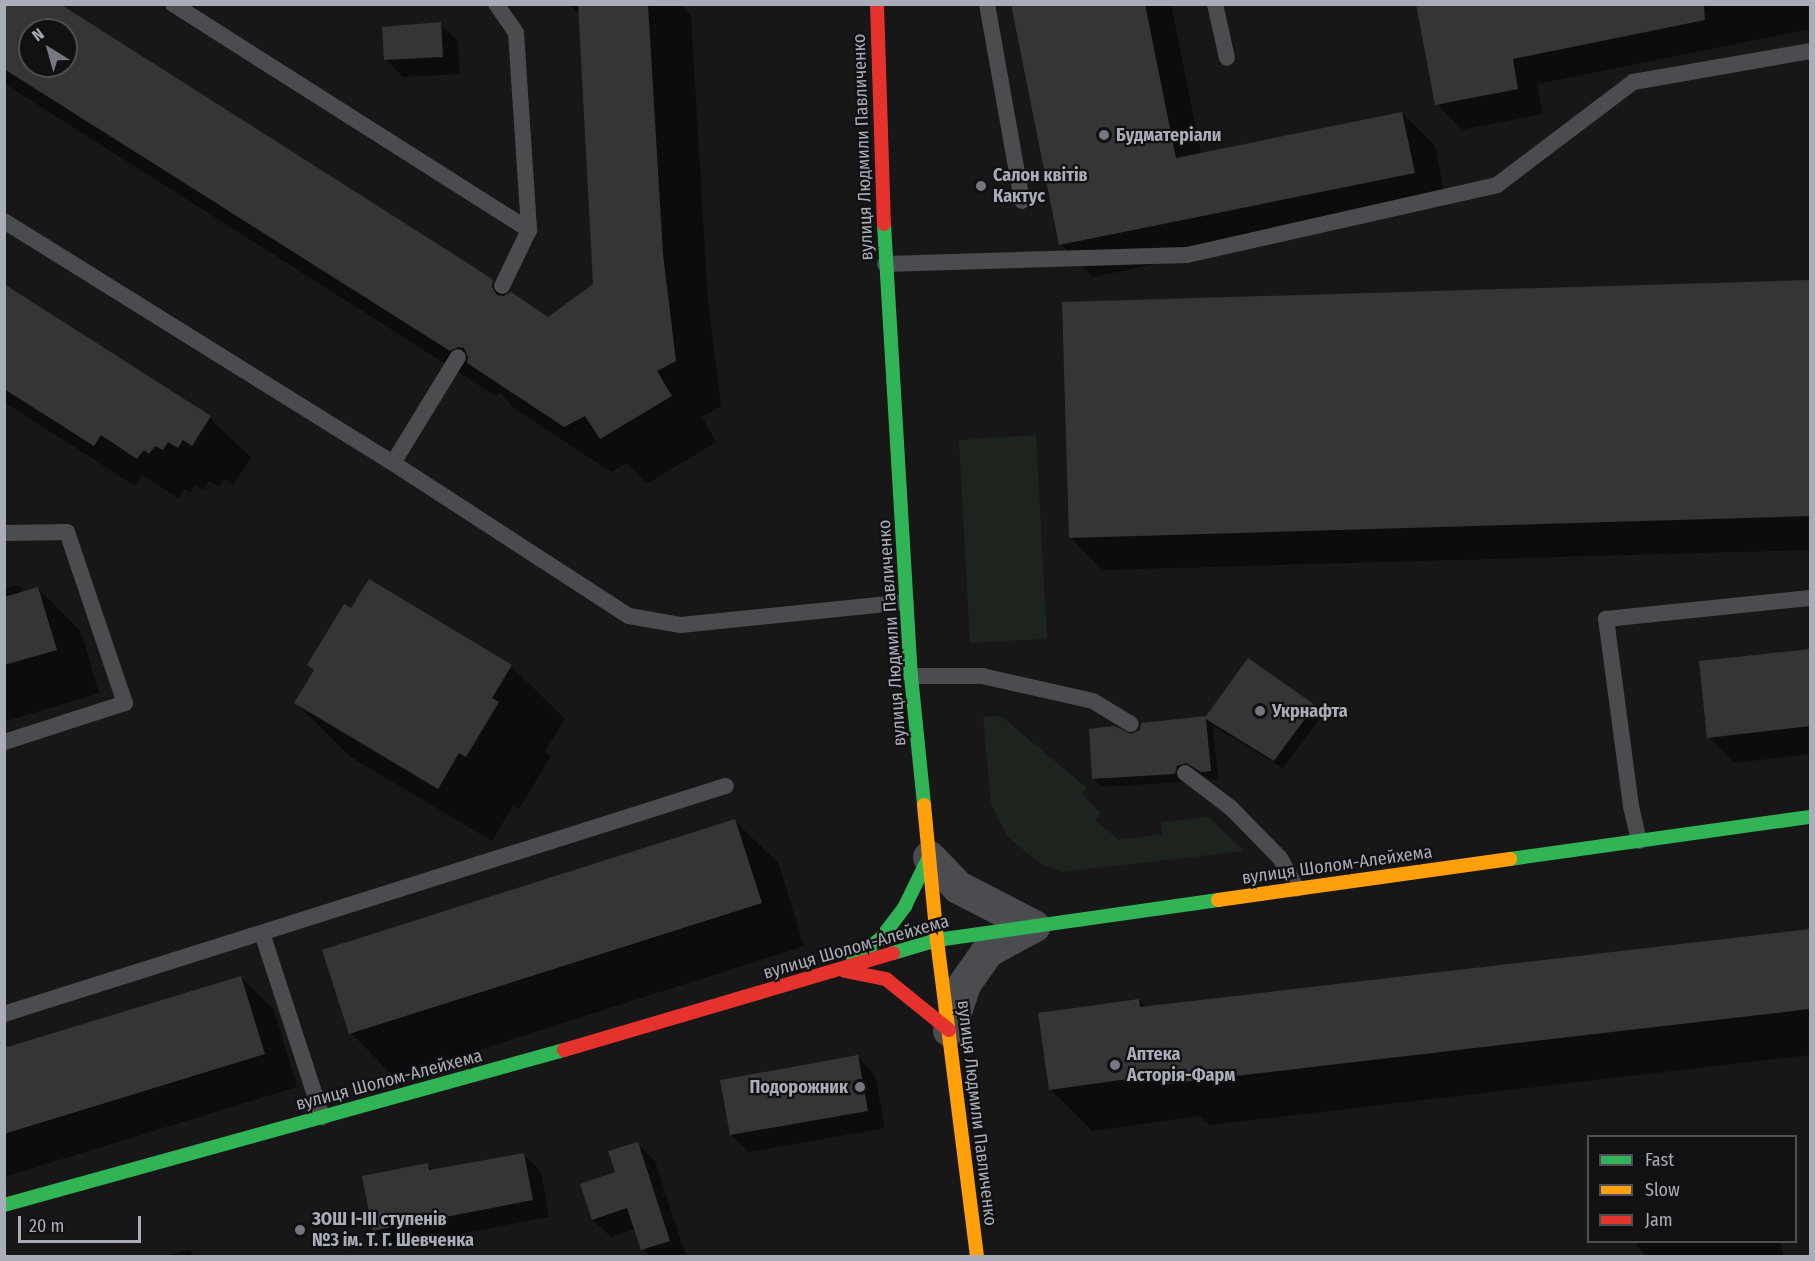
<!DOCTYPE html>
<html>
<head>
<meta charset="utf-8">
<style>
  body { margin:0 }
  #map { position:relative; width:1815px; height:1261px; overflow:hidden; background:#171717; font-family:"Fira Sans Condensed",sans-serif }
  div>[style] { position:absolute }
  .green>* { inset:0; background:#1d241e }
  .shadow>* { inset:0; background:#0007 }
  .building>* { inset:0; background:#353536 }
  .lane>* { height:16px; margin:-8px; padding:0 8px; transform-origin:8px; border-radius:8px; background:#4b4c50 }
  .street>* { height:33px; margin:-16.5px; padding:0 16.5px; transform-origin:16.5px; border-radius:16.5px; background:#4b4c50 }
  .fast>* { height:14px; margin:-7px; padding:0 7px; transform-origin:7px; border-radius:7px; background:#30b455 }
  .slow>* { height:14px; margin:-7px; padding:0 7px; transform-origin:7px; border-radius:7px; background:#ff9f0a }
  .jam>* { height:14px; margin:-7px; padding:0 7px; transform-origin:7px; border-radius:7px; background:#e5322d }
  .dots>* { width:16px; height:16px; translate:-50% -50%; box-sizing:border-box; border:3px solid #111113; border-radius:50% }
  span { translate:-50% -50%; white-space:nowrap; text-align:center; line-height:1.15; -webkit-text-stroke:4.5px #111113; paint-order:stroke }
  .poi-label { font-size:18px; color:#a8adb8; font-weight:700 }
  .left { translate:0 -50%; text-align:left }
  .right { translate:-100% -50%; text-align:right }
  .street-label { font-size:18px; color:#a8adb8 }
  .frame { position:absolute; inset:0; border:6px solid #a8adb8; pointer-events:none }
  .legend { position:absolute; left:1587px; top:1135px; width:210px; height:108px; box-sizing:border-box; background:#111113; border:2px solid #4d4f55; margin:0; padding:8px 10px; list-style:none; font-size:18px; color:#a8adb8 }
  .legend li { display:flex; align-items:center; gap:12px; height:30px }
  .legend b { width:30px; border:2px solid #4d4f55 }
  .north { position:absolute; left:18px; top:18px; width:60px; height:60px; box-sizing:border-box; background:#111113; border:2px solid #4d4f55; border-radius:50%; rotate:323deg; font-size:16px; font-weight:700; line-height:24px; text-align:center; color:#a8adb8 }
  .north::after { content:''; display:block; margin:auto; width:21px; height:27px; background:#757880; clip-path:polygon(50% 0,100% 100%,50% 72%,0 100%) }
  .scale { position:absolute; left:18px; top:1216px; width:123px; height:27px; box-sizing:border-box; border:3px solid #a8adb8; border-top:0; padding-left:8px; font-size:18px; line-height:21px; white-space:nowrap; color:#a8adb8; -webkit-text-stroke:4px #111113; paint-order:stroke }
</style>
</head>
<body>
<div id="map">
  <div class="green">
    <i style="clip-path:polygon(1036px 435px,1047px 639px,970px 643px,959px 440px)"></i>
    <i style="clip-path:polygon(1001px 716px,1087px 788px,1082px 794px,1101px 813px,1095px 820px,1119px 840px,1162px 834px,1161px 822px,1209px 817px,1244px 851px,1062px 872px,1038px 862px,1008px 837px,991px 804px,983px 717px)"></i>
  </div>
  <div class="shadow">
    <i style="clip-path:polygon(evenodd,4px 4px,58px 4px,492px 281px,507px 296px,548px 319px,595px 284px,580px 15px,569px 4px,679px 4px,691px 16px,708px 301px,721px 406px,702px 417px,716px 442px,647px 484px,626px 463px,611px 472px,514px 408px,500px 393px,496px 396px,5px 84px,4px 4px,30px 30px,66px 30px,66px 66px,30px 66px,30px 30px)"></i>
    <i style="clip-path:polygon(1012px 4px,1171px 4px,1201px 154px,1402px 113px,1435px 146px,1447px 205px,1093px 277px,1061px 244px)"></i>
    <i style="clip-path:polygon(1417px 4px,1810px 4px,1810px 29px,1537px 84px,1543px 114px,1463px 130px,1437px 104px)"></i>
    <i style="clip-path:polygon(440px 24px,458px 41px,460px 74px,403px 77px,385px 59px)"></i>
    <i style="clip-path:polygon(1810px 281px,1810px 550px,1103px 570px,1070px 537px,1064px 303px)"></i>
    <i style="clip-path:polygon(4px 286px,210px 418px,251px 458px,233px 485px,224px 479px,219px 487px,209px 481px,203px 490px,196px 485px,190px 493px,185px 489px,178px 498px,142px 475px,135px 486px,4px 402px)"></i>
    <i style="clip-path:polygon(18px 585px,25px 592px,38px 588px,81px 632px,99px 693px,4px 722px,4px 589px)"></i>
    <i style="clip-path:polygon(1810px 650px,1810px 754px,1734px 763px,1708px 737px,1700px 662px)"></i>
    <i style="clip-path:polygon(1248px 661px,1322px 715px,1283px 768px,1213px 726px,1218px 779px,1211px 780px,1195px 770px,1185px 775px,1183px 782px,1102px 787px,1094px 779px,1131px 736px,1206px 718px)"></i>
    <i style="clip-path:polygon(309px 665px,511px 666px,565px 719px,545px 751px,551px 756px,519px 809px,513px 806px,492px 841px,349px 756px,296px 703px,315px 672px)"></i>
    <i style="clip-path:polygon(735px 821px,779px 864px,804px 946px,394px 1077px,351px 1033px)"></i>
    <i style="clip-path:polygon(1810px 930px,1810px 1055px,1209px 1125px,1200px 1116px,1092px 1131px,1051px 1090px,1139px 1000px,1146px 1007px)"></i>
    <i style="clip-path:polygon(241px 977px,274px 1010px,297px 1087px,4px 1177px,4px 1050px)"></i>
    <i style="clip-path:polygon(858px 1057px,875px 1075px,885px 1128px,749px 1152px,731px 1135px)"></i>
    <i style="clip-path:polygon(637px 1143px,655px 1161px,686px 1256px,650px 1256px,643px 1249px,636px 1229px,611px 1237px,593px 1220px,581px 1185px,617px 1173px)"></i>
    <i style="clip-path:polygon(524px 1154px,541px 1172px,549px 1217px,392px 1247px,374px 1230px,428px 1165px,433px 1171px)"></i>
    <i style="clip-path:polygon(1634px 1242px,1781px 1242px,1783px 1256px,1646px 1256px)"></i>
    <i style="clip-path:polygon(189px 1250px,195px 1256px,164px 1256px)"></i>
  </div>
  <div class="building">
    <i style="clip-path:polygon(evenodd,4px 4px,60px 4px,480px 271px,493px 280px,492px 287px,497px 295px,503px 296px,511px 292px,548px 317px,593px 284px,578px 4px,648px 4px,663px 254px,676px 361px,657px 371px,672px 396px,600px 439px,585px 416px,564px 427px,467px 363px,468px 357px,464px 348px,458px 347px,450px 351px,4px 69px,4px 4px,30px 30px,66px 30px,66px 66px,30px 66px,30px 30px)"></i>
    <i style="clip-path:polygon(1011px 4px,1145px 4px,1176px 158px,1402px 112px,1415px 173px,1059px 245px)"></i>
    <i style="clip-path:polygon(1416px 4px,1704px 4px,1705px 20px,1513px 59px,1518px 89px,1435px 105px)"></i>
    <i style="clip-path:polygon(441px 22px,443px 57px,384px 60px,382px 27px)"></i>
    <i style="clip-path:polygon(1810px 280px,1810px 516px,1069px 538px,1062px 302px)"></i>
    <i style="clip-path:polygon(4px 284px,211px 416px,192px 446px,183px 440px,178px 448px,168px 442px,163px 450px,155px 446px,149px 454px,144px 450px,137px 459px,101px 435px,94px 446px,4px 389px)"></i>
    <i style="clip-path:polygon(369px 579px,512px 665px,492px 698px,499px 702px,466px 757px,459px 753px,438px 789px,294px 703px,314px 670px,307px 665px,344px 604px,351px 608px)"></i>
    <i style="clip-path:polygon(38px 587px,57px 650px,4px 665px,4px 597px)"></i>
    <i style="clip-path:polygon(1810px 649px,1810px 726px,1707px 738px,1699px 661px)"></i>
    <i style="clip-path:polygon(1248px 658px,1315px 705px,1274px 761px,1206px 719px,1211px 771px,1201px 772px,1186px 763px,1177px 766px,1175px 774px,1092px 779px,1089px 729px,1114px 726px,1131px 734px,1140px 730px,1141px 723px,1206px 716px)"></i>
    <i style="clip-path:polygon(735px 819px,762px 903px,349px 1034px,322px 950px)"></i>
    <i style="clip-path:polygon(1810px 929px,1810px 1009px,1166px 1084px,1164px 1074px,1049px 1090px,1038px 1013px,1139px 999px,1140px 1007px)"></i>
    <i style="clip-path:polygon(241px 976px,265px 1054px,4px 1134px,4px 1048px)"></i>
    <i style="clip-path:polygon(858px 1055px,868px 1111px,730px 1135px,720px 1080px)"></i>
    <i style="clip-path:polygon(638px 1142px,670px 1241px,641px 1250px,627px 1208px,592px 1220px,580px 1184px,615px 1172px,608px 1151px)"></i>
    <i style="clip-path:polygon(524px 1153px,533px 1200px,373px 1231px,362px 1176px,428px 1163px,429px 1170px)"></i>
  </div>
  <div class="lane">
    <i style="left:173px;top:4px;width:422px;rotate:32.4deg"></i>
    <i style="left:496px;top:4px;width:35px;rotate:55deg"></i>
    <i style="left:516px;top:33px;width:197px;rotate:86.2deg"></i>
    <i style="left:529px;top:230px;width:62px;rotate:115.7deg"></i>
    <i style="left:987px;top:4px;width:200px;rotate:79.9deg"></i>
    <i style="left:1215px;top:4px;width:55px;rotate:77.5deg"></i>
    <i style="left:4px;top:221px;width:458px;rotate:31.9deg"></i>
    <i style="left:393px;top:463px;width:281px;rotate:33deg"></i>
    <i style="left:629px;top:616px;width:53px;rotate:9.8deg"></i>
    <i style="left:681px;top:625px;width:226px;rotate:-5.8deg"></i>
    <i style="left:885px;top:264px;width:302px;rotate:-1.7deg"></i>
    <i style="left:1187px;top:255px;width:318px;rotate:-12.7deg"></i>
    <i style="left:1497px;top:185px;width:171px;rotate:-37.1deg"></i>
    <i style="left:1633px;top:82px;width:180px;rotate:-9.9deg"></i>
    <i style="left:393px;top:463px;width:124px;rotate:-58.5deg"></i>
    <i style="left:4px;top:533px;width:63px;rotate:-0.9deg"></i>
    <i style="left:67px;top:532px;width:181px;rotate:71.3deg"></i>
    <i style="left:125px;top:703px;width:127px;rotate:162.1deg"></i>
    <i style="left:911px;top:676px;width:71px"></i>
    <i style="left:982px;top:676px;width:114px;rotate:12.7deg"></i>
    <i style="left:1093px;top:701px;width:44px;rotate:31.2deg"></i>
    <i style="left:1185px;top:773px;width:58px;rotate:37.3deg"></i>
    <i style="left:1231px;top:808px;width:70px;rotate:45.6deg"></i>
    <i style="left:1280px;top:858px;width:35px;rotate:61deg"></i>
    <i style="left:1639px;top:841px;width:36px;rotate:-103deg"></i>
    <i style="left:1631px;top:806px;width:189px;rotate:-97.6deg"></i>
    <i style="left:1606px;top:619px;width:205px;rotate:-5.9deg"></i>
    <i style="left:262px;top:933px;width:194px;rotate:71.9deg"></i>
    <i style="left:4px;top:1014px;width:757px;rotate:-17.53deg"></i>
  </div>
  <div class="street">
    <i style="left:929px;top:857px;width:42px;rotate:46deg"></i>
    <i style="left:958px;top:887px;width:85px;rotate:27.2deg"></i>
    <i style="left:949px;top:1030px;width:48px;rotate:-71.9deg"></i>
    <i style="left:964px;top:984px;width:40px;rotate:-55.1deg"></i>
    <i style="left:987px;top:951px;width:48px;rotate:-28.7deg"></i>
  </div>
  <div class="fast">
    <i style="left:884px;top:224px;width:453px;rotate:86.6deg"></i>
    <i style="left:911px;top:676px;width:130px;rotate:84.2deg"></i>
    <i style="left:1510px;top:859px;width:303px;rotate:-8deg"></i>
    <i style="left:893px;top:953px;width:46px;rotate:-16.5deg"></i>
    <i style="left:937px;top:940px;width:284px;rotate:-8.1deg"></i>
    <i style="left:853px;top:960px;width:37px;rotate:-38deg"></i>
    <i style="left:882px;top:937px;width:39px;rotate:-53deg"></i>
    <i style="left:905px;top:906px;width:55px;rotate:-63.9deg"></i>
    <i style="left:4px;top:1205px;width:581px;rotate:-15.47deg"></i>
  </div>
  <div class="slow">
    <i style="left:924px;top:805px;width:136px;rotate:84.5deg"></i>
    <i style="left:937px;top:940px;width:319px;rotate:82.8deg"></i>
    <i style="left:1218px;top:900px;width:295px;rotate:-8deg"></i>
  </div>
  <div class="jam">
    <i style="left:877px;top:4px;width:220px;rotate:88.2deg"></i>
    <i style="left:845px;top:971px;width:42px;rotate:11deg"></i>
    <i style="left:886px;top:979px;width:81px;rotate:39deg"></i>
    <i style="left:564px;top:1050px;width:343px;rotate:-16.4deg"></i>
  </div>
  <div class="dots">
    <i style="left:1104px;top:135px;background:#757880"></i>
    <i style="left:981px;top:186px;background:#757880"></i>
    <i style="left:1260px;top:711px;background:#757880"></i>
    <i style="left:1115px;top:1065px;background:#757880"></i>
    <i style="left:860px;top:1087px;background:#757880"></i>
    <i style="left:300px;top:1230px;background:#757880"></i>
  </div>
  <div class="poi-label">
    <span class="left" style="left:1116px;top:135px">Будматеріали</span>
    <span class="left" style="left:993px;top:186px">Салон квітів<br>Кактус</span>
    <span class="left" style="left:1272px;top:711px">Укрнафта</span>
    <span class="left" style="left:1127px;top:1065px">Аптека<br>Асторія-Фарм</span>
    <span class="right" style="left:848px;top:1087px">Подорожник</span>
    <span class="left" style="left:312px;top:1230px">ЗОШ І-ІІІ ступенів<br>№3 ім. Т. Г. Шевченка</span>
  </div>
  <div class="street-label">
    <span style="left:863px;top:147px;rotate:-92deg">вулиця Людмили Павличенко</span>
    <span style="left:892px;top:633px;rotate:-94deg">вулиця Людмили Павличенко</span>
    <span style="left:1337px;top:865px;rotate:-8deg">вулиця Шолом-Алейхема</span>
    <span style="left:856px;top:947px;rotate:-16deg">вулиця Шолом-Алейхема</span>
    <span style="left:389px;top:1080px;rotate:-15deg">вулиця Шолом-Алейхема</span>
    <span style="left:977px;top:1113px;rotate:83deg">вулиця Людмили Павличенко</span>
  </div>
  <div class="frame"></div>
  <ul class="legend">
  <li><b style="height:8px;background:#30b455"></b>Fast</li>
  <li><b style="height:8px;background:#ff9f0a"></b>Slow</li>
  <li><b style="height:8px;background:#e5322d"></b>Jam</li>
  </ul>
  <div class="north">N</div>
  <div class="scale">20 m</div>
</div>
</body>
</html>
